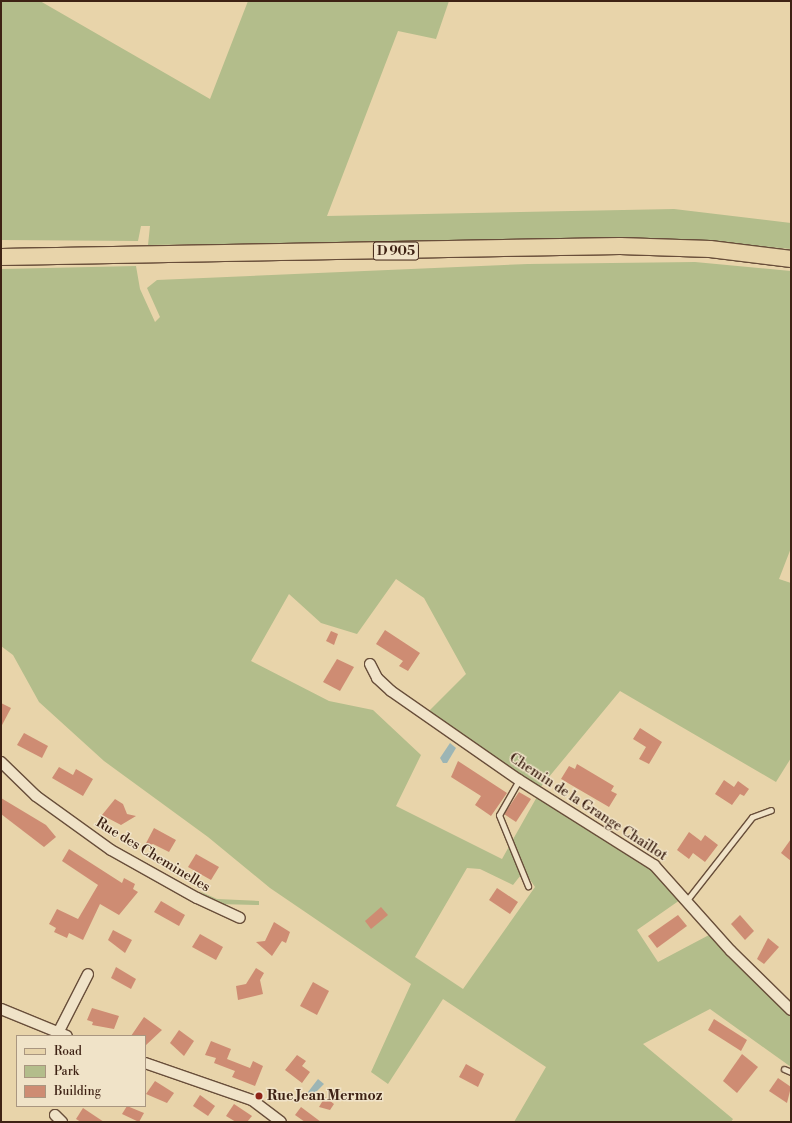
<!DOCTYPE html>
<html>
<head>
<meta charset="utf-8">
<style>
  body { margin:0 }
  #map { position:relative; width:792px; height:1123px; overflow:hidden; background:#e8d4aa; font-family:"Libre Bodoni",serif }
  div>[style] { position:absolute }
  .green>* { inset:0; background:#b3bd8b }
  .water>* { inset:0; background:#9cb5b5 }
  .building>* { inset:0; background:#ce8c73 }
  .roads { filter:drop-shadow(1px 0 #684e3a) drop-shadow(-1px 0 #684e3a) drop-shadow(0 1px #684e3a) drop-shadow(0 -1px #684e3a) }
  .service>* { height:5px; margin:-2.5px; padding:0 2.5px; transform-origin:2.5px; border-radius:2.5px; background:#f0e3c8 }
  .minor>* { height:10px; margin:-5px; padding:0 5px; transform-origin:5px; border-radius:5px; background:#f0e3c8 }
  .primary>* { height:16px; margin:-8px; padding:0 8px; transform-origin:8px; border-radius:8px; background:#e8d4aa }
  .dots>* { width:11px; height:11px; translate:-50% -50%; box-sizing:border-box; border:2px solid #f0e3c8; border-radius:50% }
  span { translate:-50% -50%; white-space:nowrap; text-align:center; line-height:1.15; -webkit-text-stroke:3px #f0e3c8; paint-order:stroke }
  .shield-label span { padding:1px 3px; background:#f0e3c8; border:1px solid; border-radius:3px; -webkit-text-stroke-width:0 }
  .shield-label { font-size:13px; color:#3e2214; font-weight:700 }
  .street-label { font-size:14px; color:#3e2214 }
  .poi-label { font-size:14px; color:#3e2214; font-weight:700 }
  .left { translate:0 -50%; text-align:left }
  .frame { position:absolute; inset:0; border:2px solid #3e2214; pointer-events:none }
  .legend { position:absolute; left:16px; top:1035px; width:130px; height:72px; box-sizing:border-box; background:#f0e3c8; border:1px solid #a99680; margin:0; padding:5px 7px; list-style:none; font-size:12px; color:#3e2214 }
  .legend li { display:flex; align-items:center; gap:8px; height:20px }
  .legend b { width:20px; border:1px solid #a99680 }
</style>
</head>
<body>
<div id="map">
  <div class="green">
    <i style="clip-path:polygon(1px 1px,40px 1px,210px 99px,248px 1px,449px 1px,436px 39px,398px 31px,327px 216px,674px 209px,791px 223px,791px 249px,674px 239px,148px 245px,150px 226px,141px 226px,138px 241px,1px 240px)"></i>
    <i style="clip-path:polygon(evenodd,695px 262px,791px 271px,791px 548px,779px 579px,791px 583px,791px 758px,776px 782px,620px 691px,539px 789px,429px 711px,466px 674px,424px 598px,396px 579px,357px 634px,321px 623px,289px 594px,251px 661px,329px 701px,373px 710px,421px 755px,396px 806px,502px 859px,538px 795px,648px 866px,680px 900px,637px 930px,658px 962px,709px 935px,791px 1015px,791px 1067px,710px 1009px,643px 1044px,733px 1119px,731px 1122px,514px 1122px,546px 1067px,443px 999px,388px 1084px,371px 1072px,411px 984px,270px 888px,208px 837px,104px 761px,39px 702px,13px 655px,1px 646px,1px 269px,136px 266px,140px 289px,155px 322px,160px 317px,147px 288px,157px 280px,528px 264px,695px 262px,467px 868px,480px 869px,513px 885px,524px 871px,535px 887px,463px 989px,415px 957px,467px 868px)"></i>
    <i style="clip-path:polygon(199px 891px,217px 899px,259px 901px,259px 905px,218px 904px)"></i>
  </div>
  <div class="water">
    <i style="clip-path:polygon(450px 743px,456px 748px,447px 763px,443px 763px,440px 758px)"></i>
    <i style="clip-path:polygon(318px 1079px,324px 1084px,311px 1097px,308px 1092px)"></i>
  </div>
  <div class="building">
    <i style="clip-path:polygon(385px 630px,420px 653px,408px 671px,399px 666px,403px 661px,376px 644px)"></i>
    <i style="clip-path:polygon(331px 631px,338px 634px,334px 645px,326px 641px)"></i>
    <i style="clip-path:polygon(337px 659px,354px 667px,340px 691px,323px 682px)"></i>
    <i style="clip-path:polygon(1px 703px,11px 708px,1px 727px)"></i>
    <i style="clip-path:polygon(640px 728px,662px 742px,649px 764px,639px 759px,646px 747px,633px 739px)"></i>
    <i style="clip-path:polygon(24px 733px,48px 746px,42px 758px,17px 745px)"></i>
    <i style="clip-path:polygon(458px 761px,507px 793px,491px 816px,475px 805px,481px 796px,451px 777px)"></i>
    <i style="clip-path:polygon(577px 764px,614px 786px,611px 791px,617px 794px,609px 807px,561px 779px,569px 766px,575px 769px)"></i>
    <i style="clip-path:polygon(59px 767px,73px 775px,76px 769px,93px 779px,83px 796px,52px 778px)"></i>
    <i style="clip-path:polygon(724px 780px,734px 787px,738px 781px,749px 789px,744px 796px,740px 794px,732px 805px,715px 794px)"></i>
    <i style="clip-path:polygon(519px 792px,531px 799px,516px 822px,504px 814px)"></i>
    <i style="clip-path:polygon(1px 798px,46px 825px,56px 837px,44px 847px,1px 814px)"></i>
    <i style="clip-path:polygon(115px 799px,123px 804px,127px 814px,136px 816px,121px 825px,102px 815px)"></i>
    <i style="clip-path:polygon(154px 828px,176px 840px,169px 852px,153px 844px,144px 847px)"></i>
    <i style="clip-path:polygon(689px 832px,701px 841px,705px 835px,718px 845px,705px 862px,693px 853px,689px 859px,677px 850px)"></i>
    <i style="clip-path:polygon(791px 839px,791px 861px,781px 853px)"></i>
    <i style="clip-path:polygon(69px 849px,122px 883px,124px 878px,135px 884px,133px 889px,138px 892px,119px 915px,100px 904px,83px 940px,69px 933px,67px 938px,54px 932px,56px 928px,49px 924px,57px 909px,78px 919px,98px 885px,62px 861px)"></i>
    <i style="clip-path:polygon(196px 854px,219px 867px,211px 880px,188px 867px)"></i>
    <i style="clip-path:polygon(497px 888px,518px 902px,510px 914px,489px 900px)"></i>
    <i style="clip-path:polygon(161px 901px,185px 915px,179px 926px,154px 912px)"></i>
    <i style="clip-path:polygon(381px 907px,388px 915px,371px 929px,365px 921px)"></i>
    <i style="clip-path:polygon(678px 915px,687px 926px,657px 948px,648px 936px)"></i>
    <i style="clip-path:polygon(740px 915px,754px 931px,745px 940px,731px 924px)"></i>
    <i style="clip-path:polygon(274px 922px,290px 932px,286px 943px,282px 941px,272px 956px,256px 942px,265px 941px)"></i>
    <i style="clip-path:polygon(113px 930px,132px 940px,125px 953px,108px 940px)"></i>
    <i style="clip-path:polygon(200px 934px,223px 947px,216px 960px,192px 947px)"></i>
    <i style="clip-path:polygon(768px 938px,779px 947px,764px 964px,757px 959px)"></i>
    <i style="clip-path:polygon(116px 967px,136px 979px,131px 989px,111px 978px)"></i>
    <i style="clip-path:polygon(256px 968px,264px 973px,260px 980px,263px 994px,238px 1000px,236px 986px,246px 984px)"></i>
    <i style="clip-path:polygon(313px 982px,329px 991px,317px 1015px,300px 1006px)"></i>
    <i style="clip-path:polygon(92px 1008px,119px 1016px,114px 1029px,92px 1025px,93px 1022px,87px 1020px)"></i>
    <i style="clip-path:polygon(144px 1017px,162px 1030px,145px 1046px,145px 1036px,131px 1036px)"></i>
    <i style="clip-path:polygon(714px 1019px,747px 1040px,741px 1051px,708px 1030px)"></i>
    <i style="clip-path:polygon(179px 1030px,194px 1041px,184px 1056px,170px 1043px)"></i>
    <i style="clip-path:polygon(211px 1041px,231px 1049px,227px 1059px,250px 1068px,253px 1061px,263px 1066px,255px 1086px,232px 1077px,235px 1071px,214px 1063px,216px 1058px,205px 1055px)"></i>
    <i style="clip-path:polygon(742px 1054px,758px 1067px,737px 1093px,723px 1081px)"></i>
    <i style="clip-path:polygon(297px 1055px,306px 1061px,302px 1066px,310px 1072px,302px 1083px,285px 1070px)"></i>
    <i style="clip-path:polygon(466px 1064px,484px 1074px,478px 1087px,459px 1077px)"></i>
    <i style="clip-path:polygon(778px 1078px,791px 1087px,787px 1103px,769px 1091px)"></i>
    <i style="clip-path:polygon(155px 1081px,174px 1093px,167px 1103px,146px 1094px)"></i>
    <i style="clip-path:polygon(200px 1095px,215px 1106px,208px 1116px,193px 1106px)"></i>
    <i style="clip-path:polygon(325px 1097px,334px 1104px,330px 1110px,319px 1107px)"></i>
    <i style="clip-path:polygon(234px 1104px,252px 1116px,247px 1122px,236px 1122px,226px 1116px)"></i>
    <i style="clip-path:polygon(127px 1106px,144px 1113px,139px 1122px,122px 1114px)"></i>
    <i style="clip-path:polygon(301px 1107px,321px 1122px,305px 1122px,295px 1115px)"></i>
    <i style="clip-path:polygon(83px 1108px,104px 1122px,81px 1122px,76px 1119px)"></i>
  </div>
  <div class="roads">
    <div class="service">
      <i style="left:519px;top:780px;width:40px;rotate:119.7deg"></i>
      <i style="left:499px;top:815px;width:77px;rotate:67.8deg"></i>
      <i style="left:687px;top:900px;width:105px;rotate:-51.9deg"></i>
      <i style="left:752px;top:817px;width:20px;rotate:-20deg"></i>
      <i style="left:784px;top:1069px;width:8px;rotate:23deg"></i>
    </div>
    <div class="minor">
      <i style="left:370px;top:664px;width:16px;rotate:63deg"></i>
      <i style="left:377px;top:678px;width:19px;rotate:43deg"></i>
      <i style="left:391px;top:691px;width:156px;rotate:34.8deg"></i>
      <i style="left:519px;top:780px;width:160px;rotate:32.2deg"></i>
      <i style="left:654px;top:865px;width:115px;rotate:48.2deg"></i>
      <i style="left:731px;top:951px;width:84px;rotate:44.5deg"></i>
      <i style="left:1px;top:762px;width:49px;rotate:44.2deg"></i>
      <i style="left:36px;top:796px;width:92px;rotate:35.8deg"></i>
      <i style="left:111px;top:850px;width:98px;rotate:29.2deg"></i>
      <i style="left:197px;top:898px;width:47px;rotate:24.9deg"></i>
      <i style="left:1px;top:1009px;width:71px;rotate:22.2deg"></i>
      <i style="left:58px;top:1033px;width:66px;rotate:-63deg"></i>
      <i style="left:145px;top:1063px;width:113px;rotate:19.1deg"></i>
      <i style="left:252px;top:1100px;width:36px;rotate:37deg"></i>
      <i style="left:55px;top:1115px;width:10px;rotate:45deg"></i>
    </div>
    <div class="primary">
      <i style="left:1px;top:257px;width:619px;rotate:-1.02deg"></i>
      <i style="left:620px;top:246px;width:90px;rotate:1.9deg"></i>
      <i style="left:710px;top:249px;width:82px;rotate:7deg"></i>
    </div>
  </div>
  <div class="dots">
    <i style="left:259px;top:1096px;background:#8f2418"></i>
  </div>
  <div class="shield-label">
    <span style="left:396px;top:251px">D 905</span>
  </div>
  <div class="street-label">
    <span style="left:588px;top:807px;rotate:33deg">Chemin de la Grange Chaillot</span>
    <span style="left:153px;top:855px;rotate:31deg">Rue des Cheminelles</span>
  </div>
  <div class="poi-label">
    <span class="left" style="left:267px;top:1096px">Rue Jean Mermoz</span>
  </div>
  <div class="frame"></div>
  <ul class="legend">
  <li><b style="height:5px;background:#e8d4aa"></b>Road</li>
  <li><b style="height:11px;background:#b3bd8b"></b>Park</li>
  <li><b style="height:11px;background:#ce8c73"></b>Building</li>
  </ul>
</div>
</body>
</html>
